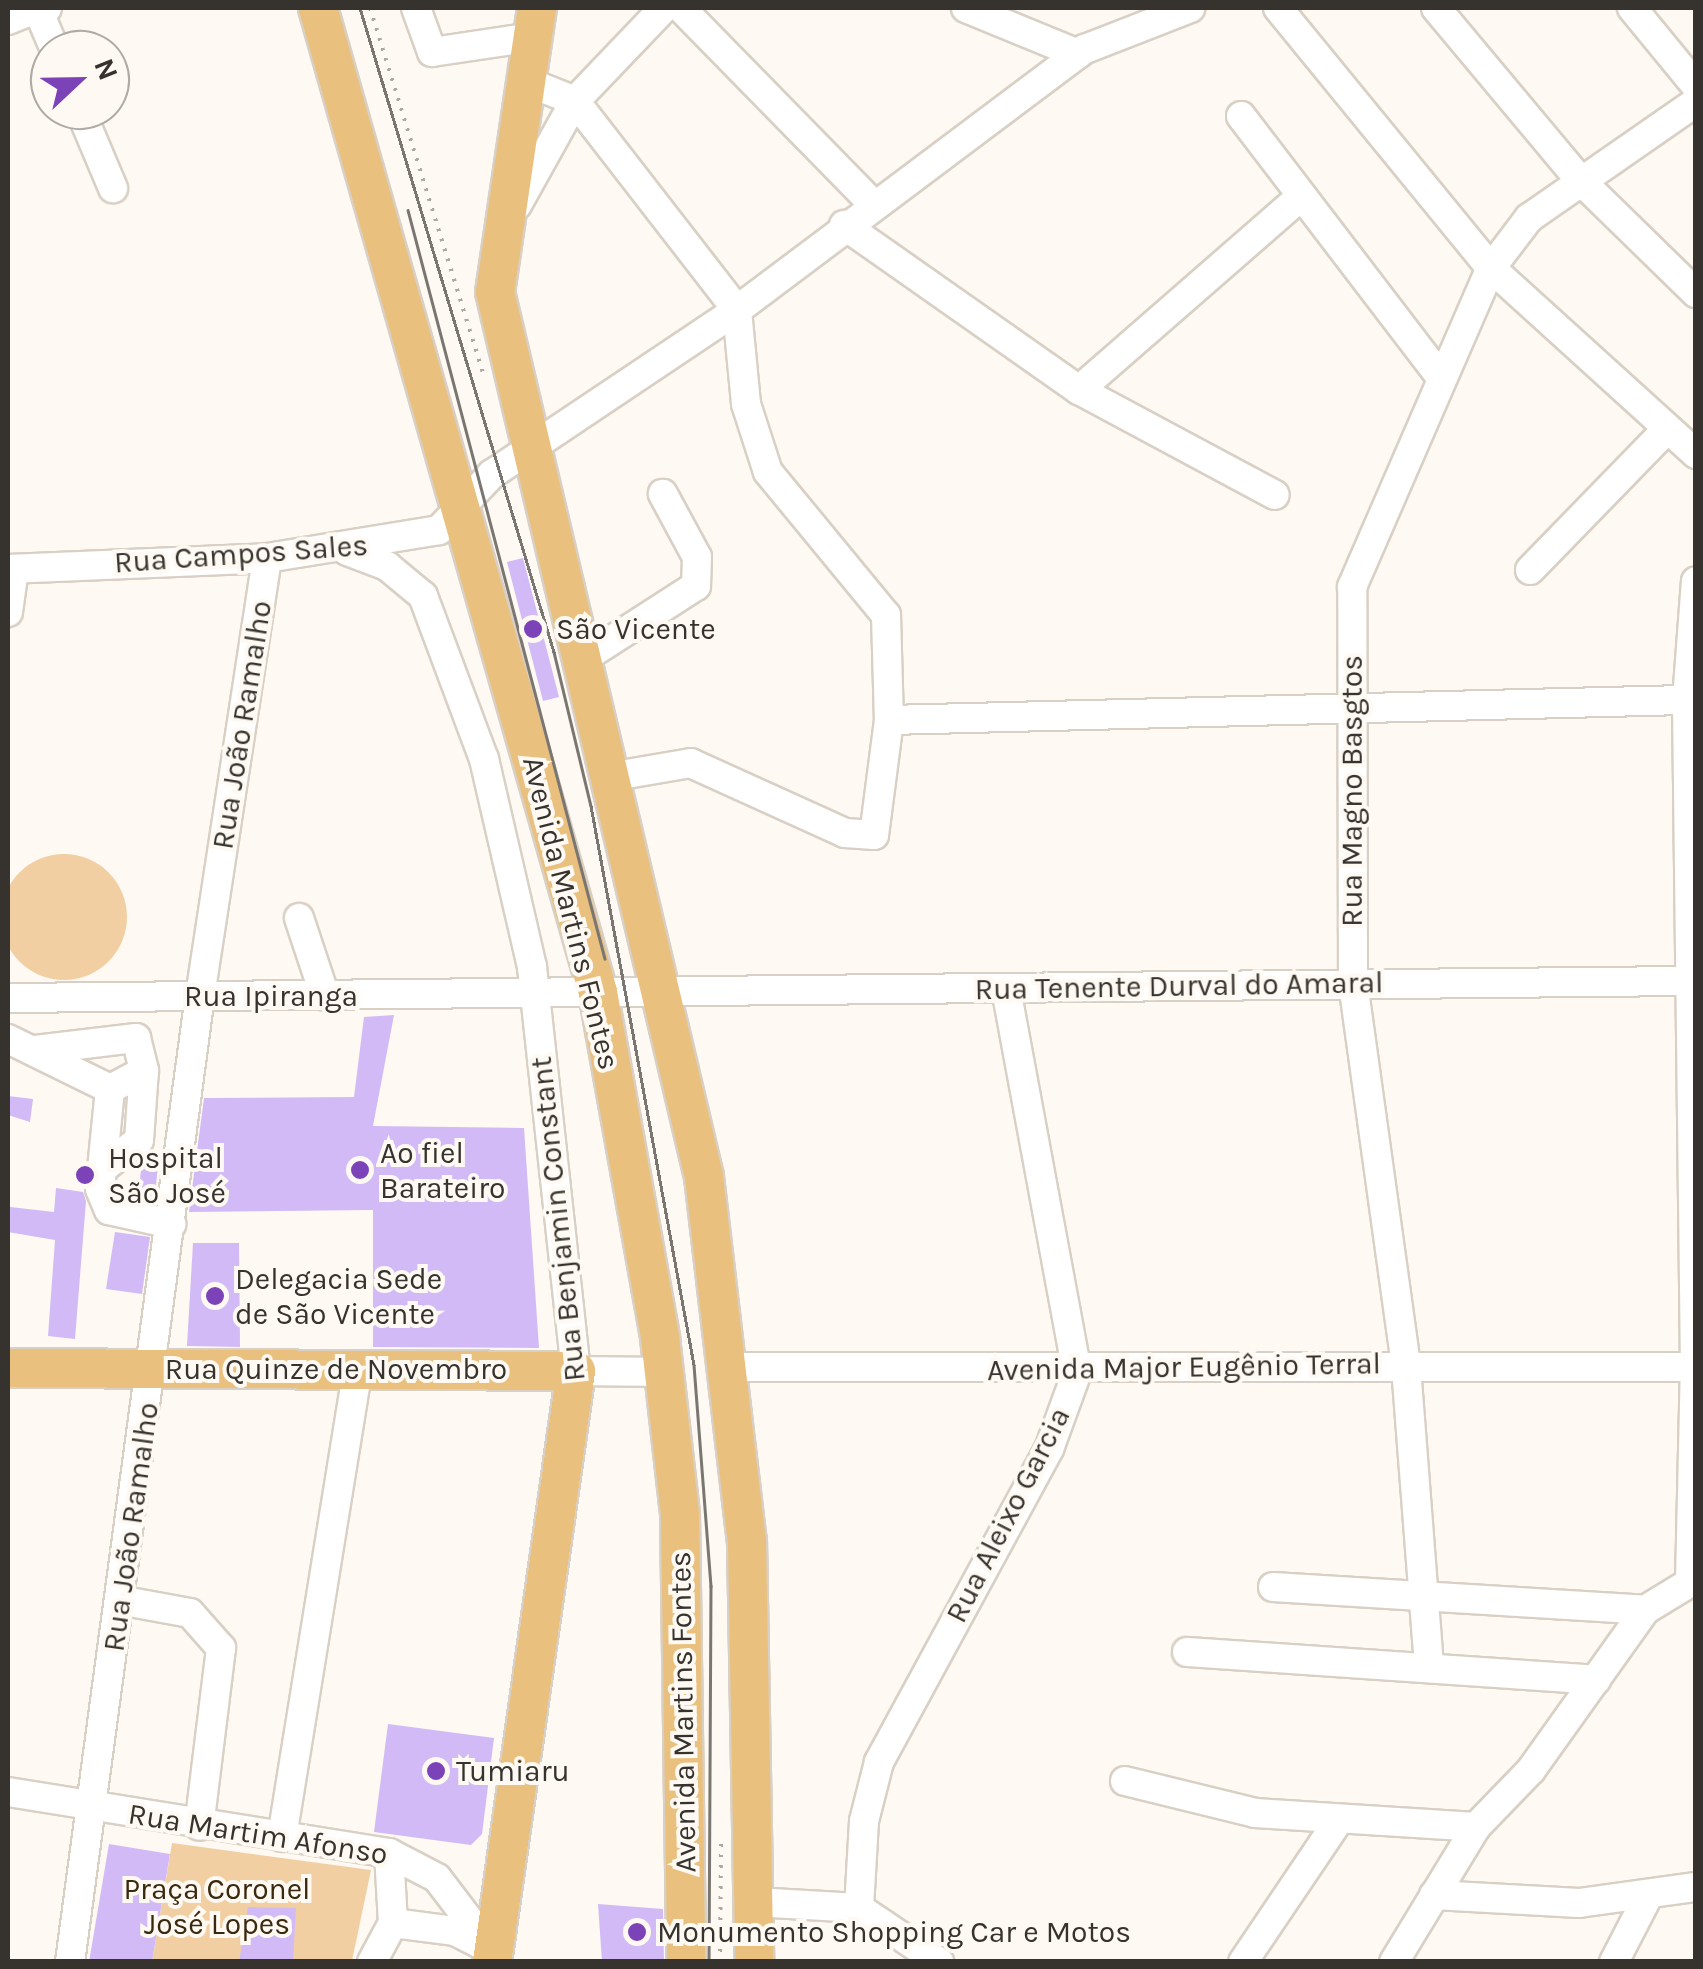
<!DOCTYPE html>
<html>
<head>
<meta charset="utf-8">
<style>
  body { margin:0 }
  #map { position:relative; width:1703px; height:1969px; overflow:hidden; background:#fef9f2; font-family:Karla,sans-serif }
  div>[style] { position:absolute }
  .green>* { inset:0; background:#f2cfa2 }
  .round { border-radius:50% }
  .building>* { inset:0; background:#d2baf6 }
  .path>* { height:4px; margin-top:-2px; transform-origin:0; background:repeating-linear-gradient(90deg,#aba7a1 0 2.5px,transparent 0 10.5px) }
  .roads { filter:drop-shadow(2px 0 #d9d0c5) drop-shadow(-2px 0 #d9d0c5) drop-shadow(0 2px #d9d0c5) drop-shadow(0 -2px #d9d0c5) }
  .minor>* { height:28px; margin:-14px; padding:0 14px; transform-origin:14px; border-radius:14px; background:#fff }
  .major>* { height:38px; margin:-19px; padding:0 19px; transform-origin:19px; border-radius:19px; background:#e9c07e }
  .tram>* { height:2.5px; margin:-1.25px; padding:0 1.25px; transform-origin:1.25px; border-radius:1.25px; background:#7a7671 }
  .dots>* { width:28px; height:28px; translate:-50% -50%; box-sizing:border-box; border:5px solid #fef9f2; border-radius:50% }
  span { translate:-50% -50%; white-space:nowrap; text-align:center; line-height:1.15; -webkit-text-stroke:8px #fef9f2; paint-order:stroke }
  .street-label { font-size:30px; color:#36332e }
  .poi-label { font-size:30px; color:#36332e }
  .left { translate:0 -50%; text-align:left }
  .park-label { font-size:30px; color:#3a280f }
  .frame { position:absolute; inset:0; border:10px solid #36332e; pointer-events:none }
  .north { position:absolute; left:30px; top:30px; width:100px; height:100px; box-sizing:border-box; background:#fef9f2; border:2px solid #aeaaa4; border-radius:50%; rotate:68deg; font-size:28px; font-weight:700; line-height:40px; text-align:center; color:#36332e }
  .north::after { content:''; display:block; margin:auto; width:35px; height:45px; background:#7c42b8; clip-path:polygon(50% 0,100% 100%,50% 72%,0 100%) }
</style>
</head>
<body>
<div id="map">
  <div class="green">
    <i class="round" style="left:1px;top:854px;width:126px;height:126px"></i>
    <i style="clip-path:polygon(172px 1843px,371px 1870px,352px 1961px,152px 1962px)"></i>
  </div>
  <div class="building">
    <i style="clip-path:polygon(523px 558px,559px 697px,543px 701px,507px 562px)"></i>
    <i style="clip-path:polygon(394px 1015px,373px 1126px,524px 1128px,539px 1348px,373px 1347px,373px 1210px,189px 1212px,204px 1098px,354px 1097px,364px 1017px)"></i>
    <i style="clip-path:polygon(8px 1096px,33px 1099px,30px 1122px,8px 1115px)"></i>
    <i style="clip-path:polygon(159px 1158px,154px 1202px,138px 1198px,142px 1160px)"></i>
    <i style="clip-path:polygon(56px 1188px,83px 1192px,86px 1201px,75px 1339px,48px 1336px,55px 1240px,8px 1232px,10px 1207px,54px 1212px)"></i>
    <i style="clip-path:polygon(115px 1232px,150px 1237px,142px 1294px,106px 1289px)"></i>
    <i style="clip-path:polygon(193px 1243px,239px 1243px,240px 1347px,187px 1346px)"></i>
    <i style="clip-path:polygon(388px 1724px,494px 1738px,482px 1834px,471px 1845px,374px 1832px)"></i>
    <i style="clip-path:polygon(109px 1844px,170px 1854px,152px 1962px,89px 1962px)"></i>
    <i style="clip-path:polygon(598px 1904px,663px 1909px,664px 1962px,602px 1962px)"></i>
    <i style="clip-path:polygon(248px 1907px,296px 1908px,293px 1962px,239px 1962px)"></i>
  </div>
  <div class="path">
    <i style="left:370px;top:8px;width:382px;rotate:72.8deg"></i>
    <i style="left:720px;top:1962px;width:126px;rotate:-89.5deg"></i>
  </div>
  <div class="roads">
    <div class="minor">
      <i style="left:47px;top:8px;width:9px;rotate:167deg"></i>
      <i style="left:38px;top:10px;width:43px;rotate:67deg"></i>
      <i style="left:416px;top:8px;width:47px;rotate:70deg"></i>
      <i style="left:432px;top:52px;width:101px;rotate:-8.5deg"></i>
      <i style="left:681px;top:8px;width:273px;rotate:45.6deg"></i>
      <i style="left:966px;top:8px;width:121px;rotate:22.3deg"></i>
      <i style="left:1278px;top:8px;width:336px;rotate:50.7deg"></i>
      <i style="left:1491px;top:268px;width:277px;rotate:42.2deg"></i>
      <i style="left:1436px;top:8px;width:222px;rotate:50.1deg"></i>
      <i style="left:1578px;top:178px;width:165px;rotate:44.3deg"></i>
      <i style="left:1632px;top:8px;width:101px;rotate:50.6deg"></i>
      <i style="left:8px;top:20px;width:32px;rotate:-22deg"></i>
      <i style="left:525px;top:81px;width:54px;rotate:21.8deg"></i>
      <i style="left:575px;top:101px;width:129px;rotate:-46.3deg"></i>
      <i style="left:80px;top:110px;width:85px;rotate:67.1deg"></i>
      <i style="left:1241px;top:116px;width:327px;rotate:52.6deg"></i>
      <i style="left:517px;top:205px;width:119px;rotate:-60.9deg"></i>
      <i style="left:575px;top:101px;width:264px;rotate:52.2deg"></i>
      <i style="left:737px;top:310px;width:94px;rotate:84.5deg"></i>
      <i style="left:746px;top:404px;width:71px;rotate:72.1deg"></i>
      <i style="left:768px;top:472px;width:185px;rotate:50.5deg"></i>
      <i style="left:886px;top:615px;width:105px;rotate:88.4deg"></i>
      <i style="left:889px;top:720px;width:116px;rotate:97.4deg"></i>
      <i style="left:874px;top:835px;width:29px;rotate:-176deg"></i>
      <i style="left:845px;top:833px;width:169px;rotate:-155.6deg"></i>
      <i style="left:691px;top:763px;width:83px;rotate:170.3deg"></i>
      <i style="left:844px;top:225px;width:287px;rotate:35.1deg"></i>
      <i style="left:1079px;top:390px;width:222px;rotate:28.2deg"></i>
      <i style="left:1079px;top:390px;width:291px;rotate:-41.1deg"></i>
      <i style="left:347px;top:551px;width:43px;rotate:20.6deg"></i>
      <i style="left:387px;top:566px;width:47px;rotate:39.8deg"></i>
      <i style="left:423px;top:596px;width:174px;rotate:69.5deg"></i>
      <i style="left:484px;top:759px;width:213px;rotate:77deg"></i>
      <i style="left:532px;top:967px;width:406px;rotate:83.8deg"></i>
      <i style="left:576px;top:1371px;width:89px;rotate:0.6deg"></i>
      <i style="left:8px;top:569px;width:259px;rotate:-2.4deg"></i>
      <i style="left:267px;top:558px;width:174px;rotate:-9.2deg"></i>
      <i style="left:439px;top:530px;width:77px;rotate:-46.6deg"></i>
      <i style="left:492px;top:474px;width:295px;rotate:-33.8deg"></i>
      <i style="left:737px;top:310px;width:435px;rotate:-36.9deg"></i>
      <i style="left:1085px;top:49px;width:113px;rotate:-21.3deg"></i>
      <i style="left:1530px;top:570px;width:197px;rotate:-45.8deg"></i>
      <i style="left:8px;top:612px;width:43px;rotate:-82.1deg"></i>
      <i style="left:581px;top:660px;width:137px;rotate:-32.8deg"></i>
      <i style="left:696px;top:586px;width:29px;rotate:-88deg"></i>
      <i style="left:697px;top:557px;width:72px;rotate:-118.4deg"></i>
      <i style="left:889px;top:720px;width:798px;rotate:-1.44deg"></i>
      <i style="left:299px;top:918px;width:82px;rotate:71.6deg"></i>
      <i style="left:8px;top:998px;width:1688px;rotate:-0.58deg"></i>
      <i style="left:8px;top:1039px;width:114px;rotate:26.1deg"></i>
      <i style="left:110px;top:1089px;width:100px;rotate:95.7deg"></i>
      <i style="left:100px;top:1189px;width:23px;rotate:67deg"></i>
      <i style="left:109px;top:1210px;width:64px;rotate:12.7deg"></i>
      <i style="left:35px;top:1050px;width:102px;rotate:-6.8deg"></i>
      <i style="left:136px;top:1038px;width:34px;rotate:76deg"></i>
      <i style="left:144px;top:1071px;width:38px;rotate:152deg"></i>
      <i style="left:102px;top:1169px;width:47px;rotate:-38.1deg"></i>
      <i style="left:139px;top:1140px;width:69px;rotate:-85.9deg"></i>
      <i style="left:732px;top:1367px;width:964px"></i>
      <i style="left:1690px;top:1582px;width:215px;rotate:-88.7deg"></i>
      <i style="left:1695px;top:1367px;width:667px;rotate:-90.69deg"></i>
      <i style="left:1687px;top:700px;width:119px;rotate:-85.7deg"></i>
      <i style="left:1273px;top:1587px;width:373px;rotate:3.5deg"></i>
      <i style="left:1645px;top:1610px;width:60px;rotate:-31.3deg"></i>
      <i style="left:119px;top:1600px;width:72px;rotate:10.4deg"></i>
      <i style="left:190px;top:1613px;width:47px;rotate:48.5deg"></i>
      <i style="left:221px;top:1648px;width:179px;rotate:97deg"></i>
      <i style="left:1187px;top:1652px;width:410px;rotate:3.9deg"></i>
      <i style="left:1429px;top:1666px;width:302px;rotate:-94.4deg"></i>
      <i style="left:1406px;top:1365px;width:387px;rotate:-97.9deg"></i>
      <i style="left:1353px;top:982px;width:395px;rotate:-90.1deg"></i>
      <i style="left:1352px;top:587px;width:348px;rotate:-66.5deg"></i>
      <i style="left:1491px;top:268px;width:63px;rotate:-52.8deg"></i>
      <i style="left:1529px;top:218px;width:203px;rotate:-34.8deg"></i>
      <i style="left:1125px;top:1781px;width:134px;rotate:13.8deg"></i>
      <i style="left:1255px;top:1813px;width:221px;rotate:3.6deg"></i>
      <i style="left:8px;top:1792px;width:386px;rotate:9.1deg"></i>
      <i style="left:389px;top:1853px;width:54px;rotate:27.5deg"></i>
      <i style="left:437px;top:1878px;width:89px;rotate:52.7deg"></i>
      <i style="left:282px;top:1837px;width:474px;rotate:-80.8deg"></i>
      <i style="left:1434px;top:1895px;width:145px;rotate:3.2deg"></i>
      <i style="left:1579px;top:1903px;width:118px;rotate:-7.8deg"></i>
      <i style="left:754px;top:1902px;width:105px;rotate:3.3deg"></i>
      <i style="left:859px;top:1908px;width:97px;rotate:34deg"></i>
      <i style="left:859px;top:1908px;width:87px;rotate:-86.7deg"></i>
      <i style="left:864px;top:1821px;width:61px;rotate:-75.7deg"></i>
      <i style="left:879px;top:1762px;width:356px;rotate:-61.5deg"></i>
      <i style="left:1049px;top:1449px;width:82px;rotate:-70deg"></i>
      <i style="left:1077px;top:1372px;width:389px;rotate:-100.5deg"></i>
      <i style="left:393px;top:1923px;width:63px;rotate:7.4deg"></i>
      <i style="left:455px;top:1931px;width:39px;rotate:27deg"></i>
      <i style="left:70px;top:1962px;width:975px;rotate:-82.34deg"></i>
      <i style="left:200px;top:996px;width:443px;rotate:-81.3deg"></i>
      <i style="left:372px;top:1962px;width:44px;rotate:-61.7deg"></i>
      <i style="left:393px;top:1923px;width:70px;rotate:-93.3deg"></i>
      <i style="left:1243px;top:1962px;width:170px;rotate:-56deg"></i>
      <i style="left:1394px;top:1962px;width:158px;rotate:-58.7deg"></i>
      <i style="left:1476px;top:1827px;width:79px;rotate:-46deg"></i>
      <i style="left:1531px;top:1770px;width:196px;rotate:-54.5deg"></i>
      <i style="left:1614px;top:1962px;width:74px;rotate:-62.7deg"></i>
    </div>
    <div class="major">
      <i style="left:318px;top:8px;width:1023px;rotate:74.12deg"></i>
      <i style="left:598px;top:992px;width:352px;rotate:79.8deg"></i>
      <i style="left:660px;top:1338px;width:177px;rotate:83.5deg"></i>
      <i style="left:680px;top:1514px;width:448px;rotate:89.2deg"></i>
      <i style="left:537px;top:8px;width:287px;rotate:98.4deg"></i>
      <i style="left:495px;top:292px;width:909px;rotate:76.71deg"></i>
      <i style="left:704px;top:1177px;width:367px;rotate:83.3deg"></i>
      <i style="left:747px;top:1541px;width:421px;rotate:89deg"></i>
      <i style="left:8px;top:1368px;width:568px;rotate:0.3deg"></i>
      <i style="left:576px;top:1371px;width:597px;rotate:98.09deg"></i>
    </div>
  </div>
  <div class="tram">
    <i style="left:360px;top:8px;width:673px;rotate:73.24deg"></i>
    <i style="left:554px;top:652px;width:158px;rotate:76.5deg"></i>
    <i style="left:591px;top:806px;width:568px;rotate:79.56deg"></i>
    <i style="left:694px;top:1365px;width:222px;rotate:85.6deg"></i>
    <i style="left:711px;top:1586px;width:376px;rotate:90.3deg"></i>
    <i style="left:408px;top:210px;width:774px;rotate:75.26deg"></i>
  </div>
  <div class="dots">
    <i style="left:533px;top:629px;background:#7c42b8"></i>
    <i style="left:360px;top:1170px;background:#7c42b8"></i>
    <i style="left:85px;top:1175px;background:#7c42b8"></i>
    <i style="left:215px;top:1296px;background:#7c42b8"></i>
    <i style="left:436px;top:1771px;background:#7c42b8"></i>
    <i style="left:637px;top:1932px;background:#7c42b8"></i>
  </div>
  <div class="street-label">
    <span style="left:241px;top:554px;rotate:-4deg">Rua Campos Sales</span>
    <span style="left:242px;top:725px;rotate:-81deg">Rua João Ramalho</span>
    <span style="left:1352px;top:791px;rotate:-90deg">Rua Magno Basgtos</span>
    <span style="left:571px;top:913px;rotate:76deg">Avenida Martins Fontes</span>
    <span style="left:1179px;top:986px;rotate:-1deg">Rua Tenente Durval do Amaral</span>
    <span style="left:271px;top:996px">Rua Ipiranga</span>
    <span style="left:558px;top:1219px;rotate:-96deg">Rua Benjamin Constant</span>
    <span style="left:1184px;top:1367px;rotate:-1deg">Avenida Major Eugênio Terral</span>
    <span style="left:336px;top:1369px">Rua Quinze de Novembro</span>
    <span style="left:1008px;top:1515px;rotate:-63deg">Rua Aleixo Garcia</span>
    <span style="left:131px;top:1527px;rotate:-82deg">Rua João Ramalho</span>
    <span style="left:683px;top:1712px;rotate:-91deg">Avenida Martins Fontes</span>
    <span style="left:258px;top:1834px;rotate:9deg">Rua Martim Afonso</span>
  </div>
  <div class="poi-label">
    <span class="left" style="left:556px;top:629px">São Vicente</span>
    <span class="left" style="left:380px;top:1170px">Ao fiel<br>Barateiro</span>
    <span class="left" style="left:108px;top:1175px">Hospital<br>São José</span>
    <span class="left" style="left:235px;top:1296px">Delegacia Sede<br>de São Vicente</span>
    <span class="left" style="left:456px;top:1771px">Tumiaru</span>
    <span class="left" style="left:657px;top:1932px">Monumento Shopping Car e Motos</span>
  </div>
  <div class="park-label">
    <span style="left:217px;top:1906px">Praça Coronel<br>José Lopes</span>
  </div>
  <div class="frame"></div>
  <div class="north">N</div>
</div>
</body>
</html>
